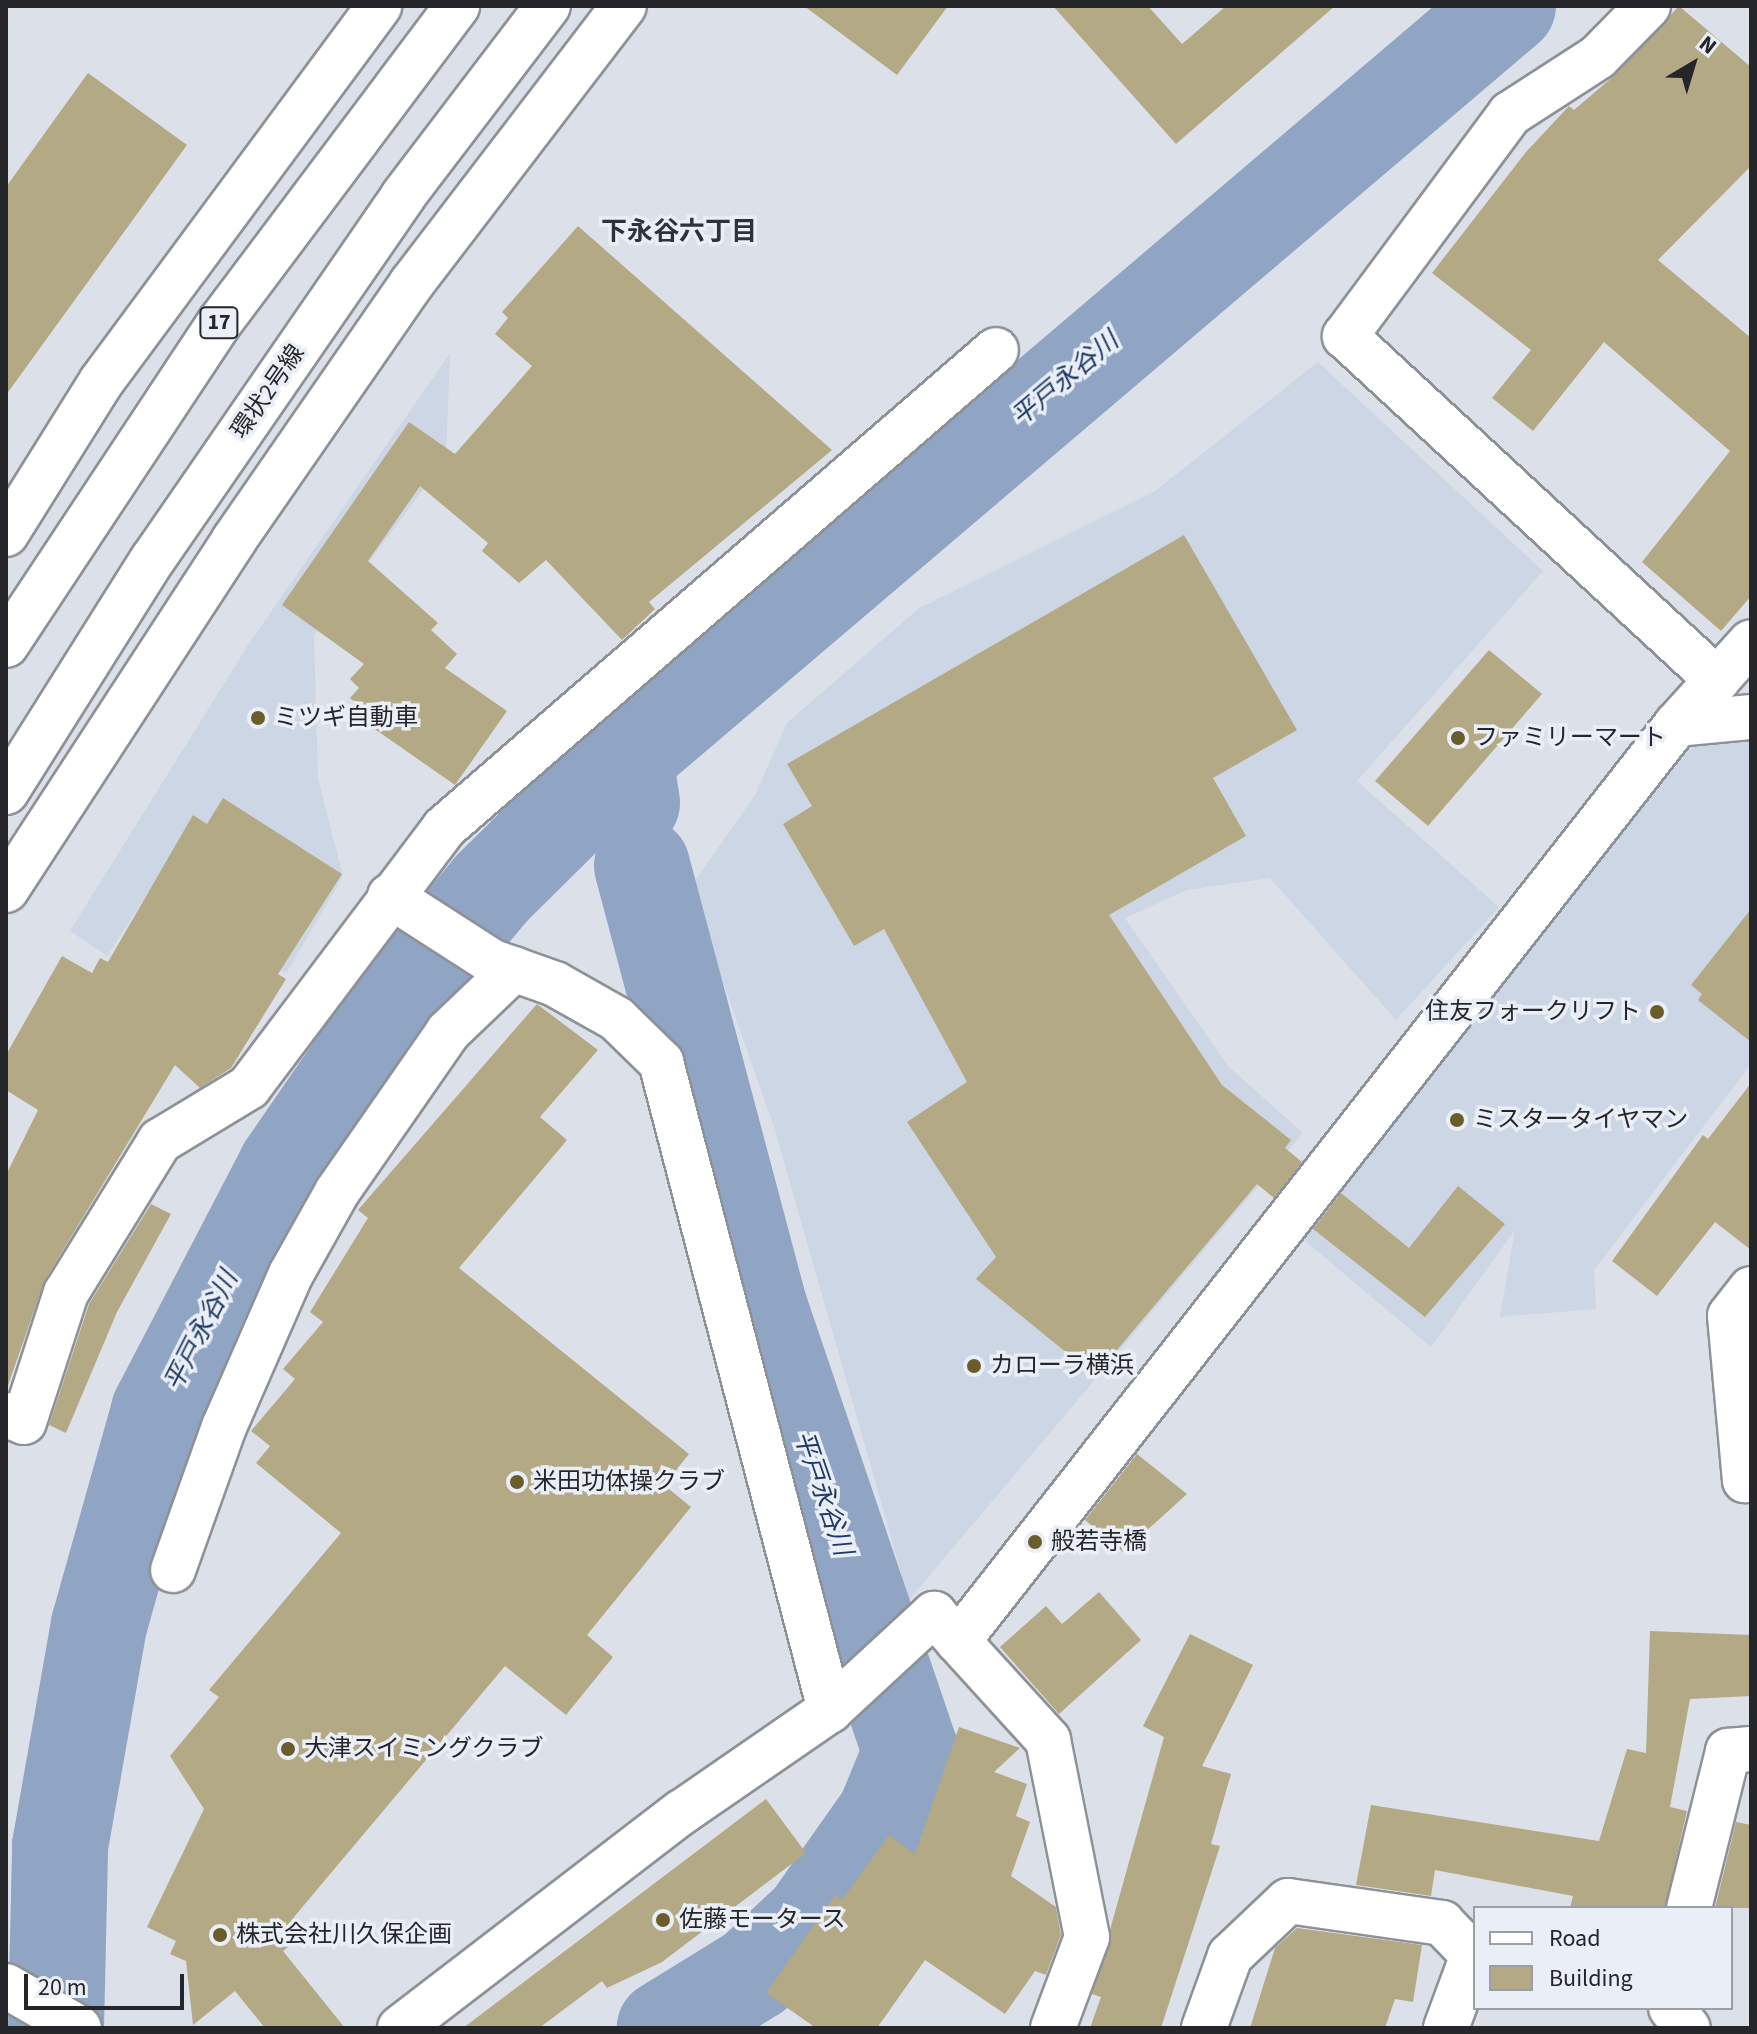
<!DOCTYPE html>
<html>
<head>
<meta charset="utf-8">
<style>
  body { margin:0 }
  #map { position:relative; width:1757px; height:2034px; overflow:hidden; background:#dce1e9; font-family:"Source Sans 3","Noto Sans JP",sans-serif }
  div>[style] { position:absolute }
  .built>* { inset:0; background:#cdd6e4 }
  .river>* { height:96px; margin:-48px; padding:0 48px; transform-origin:48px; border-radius:48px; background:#90a4c3 }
  .building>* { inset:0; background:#b4a985 }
  .roads { filter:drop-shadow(2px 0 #8d9198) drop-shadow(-2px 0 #8d9198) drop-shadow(0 2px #8d9198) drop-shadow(0 -2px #8d9198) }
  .minor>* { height:44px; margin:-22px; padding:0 22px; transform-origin:22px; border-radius:22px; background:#fff }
  .tertiary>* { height:44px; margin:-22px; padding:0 22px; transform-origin:22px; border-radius:22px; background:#fff }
  .primary>* { height:44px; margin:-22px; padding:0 22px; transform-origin:22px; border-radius:22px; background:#fff }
  .dots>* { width:22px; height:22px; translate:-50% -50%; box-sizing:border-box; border:4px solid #eaeef6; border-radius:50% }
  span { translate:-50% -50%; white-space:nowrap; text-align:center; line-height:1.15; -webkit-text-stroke:7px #eaeef6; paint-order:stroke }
  .shield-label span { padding:2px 6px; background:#eaeef6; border:2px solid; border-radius:6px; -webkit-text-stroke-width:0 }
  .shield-label { font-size:22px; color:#252629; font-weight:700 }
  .street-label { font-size:24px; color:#252629 }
  .poi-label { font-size:24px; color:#252629 }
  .left { translate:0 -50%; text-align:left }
  .right { translate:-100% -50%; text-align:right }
  .neighbourhood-label { font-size:26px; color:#2f3339; font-weight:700 }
  .water-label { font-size:26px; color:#1f3964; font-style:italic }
  .frame { position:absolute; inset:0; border:8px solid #252629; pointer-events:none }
  .legend { position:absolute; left:1473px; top:1906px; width:260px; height:104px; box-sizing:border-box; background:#eaeef6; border:2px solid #9b9ea4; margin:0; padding:10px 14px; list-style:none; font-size:24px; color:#252629 }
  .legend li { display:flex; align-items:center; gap:16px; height:40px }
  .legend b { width:40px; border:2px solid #9b9ea4 }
  .north { position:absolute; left:1653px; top:24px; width:80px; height:80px; -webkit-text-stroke:6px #eaeef6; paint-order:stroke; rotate:38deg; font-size:22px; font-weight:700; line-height:32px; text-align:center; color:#252629 }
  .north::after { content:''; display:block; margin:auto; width:28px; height:36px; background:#252629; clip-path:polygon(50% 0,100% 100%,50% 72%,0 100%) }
  .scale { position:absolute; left:24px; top:1974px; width:160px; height:36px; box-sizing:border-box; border:4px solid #252629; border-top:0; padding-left:10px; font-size:24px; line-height:28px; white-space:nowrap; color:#252629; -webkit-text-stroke:6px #eaeef6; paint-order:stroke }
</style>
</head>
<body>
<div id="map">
  <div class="built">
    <i style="clip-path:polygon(450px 353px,446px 459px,314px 635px,318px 778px,343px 876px,286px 974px,151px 888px,107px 956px,70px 931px,248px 645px)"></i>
    <i style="clip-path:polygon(1318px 362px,1543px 571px,1357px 781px,1499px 907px,1396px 1020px,1270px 878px,1187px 890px,1125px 918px,1228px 1066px,1303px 1133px,909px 1600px,775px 1130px,690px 888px,755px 795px,787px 723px,918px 609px,1155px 491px)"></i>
    <i style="clip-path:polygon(1751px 736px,1751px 1064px,1594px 1270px,1596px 1309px,1500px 1317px,1515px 1230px,1431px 1347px,1298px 1235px,1695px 743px)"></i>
  </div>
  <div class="river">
    <i style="left:632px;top:803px;width:47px;rotate:-98.7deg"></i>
    <i style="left:625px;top:757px;width:1159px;rotate:-40.38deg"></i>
    <i style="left:642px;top:866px;width:455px;rotate:75.1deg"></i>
    <i style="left:759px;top:1306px;width:471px;rotate:71.2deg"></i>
    <i style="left:911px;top:1752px;width:68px;rotate:112.4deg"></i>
    <i style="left:885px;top:1815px;width:127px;rotate:125.1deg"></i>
    <i style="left:812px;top:1919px;width:79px;rotate:137deg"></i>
    <i style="left:754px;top:1973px;width:105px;rotate:148.3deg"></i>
    <i style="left:56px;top:2028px;width:182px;rotate:-88.7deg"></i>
    <i style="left:60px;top:1846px;width:224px;rotate:-80deg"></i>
    <i style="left:99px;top:1625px;width:222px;rotate:-74.3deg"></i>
    <i style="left:159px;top:1411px;width:275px;rotate:-62.5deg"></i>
    <i style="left:286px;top:1167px;width:226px;rotate:-55.5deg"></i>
    <i style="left:414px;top:981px;width:121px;rotate:-50deg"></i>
    <i style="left:492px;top:888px;width:187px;rotate:-44.6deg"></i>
  </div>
  <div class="building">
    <i style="clip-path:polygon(804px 6px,948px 6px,897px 75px)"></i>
    <i style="clip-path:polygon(1053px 6px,1148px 6px,1182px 44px,1226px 6px,1335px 6px,1176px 144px)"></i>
    <i style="clip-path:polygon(1679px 6px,1751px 67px,1751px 166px,1658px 260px,1751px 338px,1751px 596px,1721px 631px,1642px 562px,1730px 451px,1604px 342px,1533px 431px,1492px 398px,1531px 350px,1432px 273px,1526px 152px,1569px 106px,1574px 110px,1616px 74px)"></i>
    <i style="clip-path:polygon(88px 73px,187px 145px,6px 395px,6px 187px)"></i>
    <i style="clip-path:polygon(578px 226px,832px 450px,649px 602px,655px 609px,622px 640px,546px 560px,519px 583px,482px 551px,488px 543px,420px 486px,368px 561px,438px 623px,431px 630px,457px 654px,445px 668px,507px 711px,455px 785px,356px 716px,363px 709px,350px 698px,359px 688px,350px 679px,364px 664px,282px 605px,409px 422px,455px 454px,532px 366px,495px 334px,508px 318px,502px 312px)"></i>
    <i style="clip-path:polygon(1184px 535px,1297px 730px,1213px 778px,1246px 836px,1109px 915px,1222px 1085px,1291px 1140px,1285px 1148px,1302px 1162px,1274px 1198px,1257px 1184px,1095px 1376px,976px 1279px,996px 1257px,907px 1122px,967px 1082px,884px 929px,854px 946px,783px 824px,812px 806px,787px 764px)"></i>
    <i style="clip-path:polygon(1489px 650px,1542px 694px,1428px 826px,1375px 781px)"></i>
    <i style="clip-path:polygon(223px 798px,342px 874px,278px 974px,286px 979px,231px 1068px,200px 1088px,175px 1065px,45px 1280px,6px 1391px,6px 1175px,38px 1110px,6px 1090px,6px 1055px,62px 956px,92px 973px,100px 958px,108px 962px,193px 815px,207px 824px)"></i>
    <i style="clip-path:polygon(1751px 909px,1751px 1042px,1698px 1000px,1702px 994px,1691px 985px)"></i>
    <i style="clip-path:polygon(537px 1004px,598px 1050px,540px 1117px,567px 1140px,459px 1268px,689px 1454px,664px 1485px,691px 1507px,587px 1635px,613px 1657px,566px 1715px,505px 1666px,294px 1917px,306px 1932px,283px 1951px,345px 2028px,265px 2028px,235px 1991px,193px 2025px,186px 1961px,170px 1954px,176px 1941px,147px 1927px,204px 1809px,170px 1756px,219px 1697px,209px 1690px,341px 1533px,256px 1463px,270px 1446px,251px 1431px,295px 1379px,283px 1369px,323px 1322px,310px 1312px,368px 1218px,358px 1210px)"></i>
    <i style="clip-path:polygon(1751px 1083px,1751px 1250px,1715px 1222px,1657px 1296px,1612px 1261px,1703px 1135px,1708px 1139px)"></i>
    <i style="clip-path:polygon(1458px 1186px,1505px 1224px,1425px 1317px,1313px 1229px,1341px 1193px,1409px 1248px)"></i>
    <i style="clip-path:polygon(151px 1204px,171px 1214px,117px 1312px,66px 1433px,49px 1425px,89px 1304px)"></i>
    <i style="clip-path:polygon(1137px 1454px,1187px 1494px,1123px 1552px,1085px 1520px)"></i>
    <i style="clip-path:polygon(1099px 1592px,1141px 1640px,1059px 1714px,1000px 1647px,1046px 1606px,1062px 1624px)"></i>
    <i style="clip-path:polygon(1650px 1631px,1751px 1635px,1751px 1696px,1690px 1699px,1670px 1807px,1687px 1811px,1665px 1908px,1570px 1908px,1573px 1896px,1435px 1870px,1431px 1896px,1356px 1885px,1371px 1805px,1599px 1841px,1627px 1749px,1646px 1753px)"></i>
    <i style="clip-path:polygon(1190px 1634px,1253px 1665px,1202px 1766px,1231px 1774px,1211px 1844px,1220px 1846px,1161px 2028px,1090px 2028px,1101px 1997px,1092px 1994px,1164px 1737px,1143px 1726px)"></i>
    <i style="clip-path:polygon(959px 1727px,1020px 1748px,994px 1772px,1027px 1784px,1016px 1816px,1030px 1822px,1011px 1876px,1056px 1907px,1061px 1935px,1046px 1975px,1035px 1971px,1005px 2014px,925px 1960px,877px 2028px,816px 2028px,766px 1993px,836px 1894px,841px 1901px,889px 1835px,915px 1854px)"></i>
    <i style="clip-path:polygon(766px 1799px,806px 1853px,662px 1962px,607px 1988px,602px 1981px,539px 2028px,463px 2028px)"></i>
    <i style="clip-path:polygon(1736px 1822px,1751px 1825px,1751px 1908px,1715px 1908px)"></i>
    <i style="clip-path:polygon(1297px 1928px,1422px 1945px,1413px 2002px,1395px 1999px,1385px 2028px,1250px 2028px,1275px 1948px)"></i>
  </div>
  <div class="roads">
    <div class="minor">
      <i style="left:1648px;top:6px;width:71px;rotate:134.4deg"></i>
      <i style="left:1598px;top:57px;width:105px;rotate:147.1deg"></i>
      <i style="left:1510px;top:114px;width:277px;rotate:126.6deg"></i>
      <i style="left:1345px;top:336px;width:507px;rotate:42.76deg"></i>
      <i style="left:1677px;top:724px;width:74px;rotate:-5.4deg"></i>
      <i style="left:390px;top:896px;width:122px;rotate:32.7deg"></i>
      <i style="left:493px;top:962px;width:66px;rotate:19.5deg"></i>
      <i style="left:555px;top:984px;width:71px;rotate:29.4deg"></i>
      <i style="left:617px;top:1019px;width:62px;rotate:44.3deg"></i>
      <i style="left:661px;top:1062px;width:670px;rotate:75.38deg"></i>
      <i style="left:1751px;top:1289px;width:34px;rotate:128deg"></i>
      <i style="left:1730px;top:1316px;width:165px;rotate:84.8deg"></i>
      <i style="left:1745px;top:1480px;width:6px;rotate:-9deg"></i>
      <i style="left:6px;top:1415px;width:19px;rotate:21deg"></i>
      <i style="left:24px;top:1422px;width:136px;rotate:-72deg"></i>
      <i style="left:66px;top:1293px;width:179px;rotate:-58.3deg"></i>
      <i style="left:160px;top:1141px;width:104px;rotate:-31.2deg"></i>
      <i style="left:249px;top:1087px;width:324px;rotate:-53deg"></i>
      <i style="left:444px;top:828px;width:730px;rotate:-40.89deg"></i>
      <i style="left:173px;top:1570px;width:152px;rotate:-70.4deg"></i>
      <i style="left:224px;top:1427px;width:167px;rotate:-66.4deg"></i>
      <i style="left:291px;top:1274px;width:94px;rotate:-60.7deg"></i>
      <i style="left:337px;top:1192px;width:195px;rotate:-55.2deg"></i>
      <i style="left:448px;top:1032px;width:91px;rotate:-43.7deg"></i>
      <i style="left:958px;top:1641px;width:134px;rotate:47.7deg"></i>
      <i style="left:1048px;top:1740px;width:201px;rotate:78.8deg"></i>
      <i style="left:1087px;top:1937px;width:97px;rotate:110.5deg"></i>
      <i style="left:1689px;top:1908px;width:162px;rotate:-76deg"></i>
      <i style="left:1728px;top:1751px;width:23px;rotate:-5deg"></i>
      <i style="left:1671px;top:2008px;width:26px;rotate:50deg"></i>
      <i style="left:1204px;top:2028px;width:77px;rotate:-70.1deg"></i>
      <i style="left:1230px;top:1956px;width:80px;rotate:-43.5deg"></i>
      <i style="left:1288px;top:1901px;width:156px;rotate:8.1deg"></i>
      <i style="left:1442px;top:1923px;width:45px;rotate:45.9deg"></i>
      <i style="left:1473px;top:1955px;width:78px;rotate:110.3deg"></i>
    </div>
    <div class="tertiary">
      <i style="left:400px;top:2028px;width:355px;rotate:-37.5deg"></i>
      <i style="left:682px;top:1812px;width:180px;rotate:-34.6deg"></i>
      <i style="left:830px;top:1710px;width:142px;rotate:-42.7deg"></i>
      <i style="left:934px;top:1614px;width:36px;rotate:48deg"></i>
      <i style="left:958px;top:1641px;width:1165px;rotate:-51.9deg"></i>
      <i style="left:1677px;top:724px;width:110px;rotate:-47.9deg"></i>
    </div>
    <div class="primary">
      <i style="left:6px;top:534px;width:179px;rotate:-58deg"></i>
      <i style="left:101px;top:382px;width:468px;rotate:-53.5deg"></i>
      <i style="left:6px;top:645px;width:387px;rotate:-56.5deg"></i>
      <i style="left:220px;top:322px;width:395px;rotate:-53.1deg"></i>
      <i style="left:6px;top:792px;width:275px;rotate:-57.8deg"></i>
      <i style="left:153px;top:559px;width:441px;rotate:-55.4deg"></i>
      <i style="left:403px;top:196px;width:239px;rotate:-52.7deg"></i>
      <i style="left:6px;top:890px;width:418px;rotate:-56.9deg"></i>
      <i style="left:234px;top:540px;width:313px;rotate:-55.3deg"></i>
      <i style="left:412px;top:283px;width:349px;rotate:-52.6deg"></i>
      <i style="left:6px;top:1986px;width:84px;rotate:29.9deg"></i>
    </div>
  </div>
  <div class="dots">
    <i style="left:258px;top:718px;background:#6b5d2b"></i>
    <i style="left:1458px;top:738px;background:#6b5d2b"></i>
    <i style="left:1657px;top:1012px;background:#6b5d2b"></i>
    <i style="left:1457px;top:1120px;background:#6b5d2b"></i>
    <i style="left:974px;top:1366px;background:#6b5d2b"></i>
    <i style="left:517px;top:1482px;background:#6b5d2b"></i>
    <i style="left:1035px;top:1542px;background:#6b5d2b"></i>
    <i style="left:288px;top:1749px;background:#6b5d2b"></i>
    <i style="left:663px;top:1920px;background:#6b5d2b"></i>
    <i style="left:220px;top:1935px;background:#6b5d2b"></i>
  </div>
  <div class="shield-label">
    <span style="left:219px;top:323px">17</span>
  </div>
  <div class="street-label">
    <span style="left:268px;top:392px;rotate:-55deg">環状2号線</span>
  </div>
  <div class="poi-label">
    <span class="left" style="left:274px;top:718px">ミツギ自動車</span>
    <span class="left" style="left:1474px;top:738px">ファミリーマート</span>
    <span class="right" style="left:1641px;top:1012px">住友フォークリフト</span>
    <span class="left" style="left:1473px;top:1120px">ミスタータイヤマン</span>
    <span class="left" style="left:990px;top:1366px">カローラ横浜</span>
    <span class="left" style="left:533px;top:1482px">米田功体操クラブ</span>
    <span class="left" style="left:1051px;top:1542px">般若寺橋</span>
    <span class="left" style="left:304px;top:1749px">大津スイミングクラブ</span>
    <span class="left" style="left:679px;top:1920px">佐藤モータース</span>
    <span class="left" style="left:236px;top:1935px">株式会社川久保企画</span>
  </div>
  <div class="neighbourhood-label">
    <span style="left:679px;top:232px">下永谷六丁目</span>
  </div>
  <div class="water-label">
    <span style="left:1065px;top:379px;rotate:-40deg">平戸永谷川</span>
    <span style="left:201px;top:1331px;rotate:-63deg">平戸永谷川</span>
    <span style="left:823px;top:1493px;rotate:71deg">平戸永谷川</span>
  </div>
  <div class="frame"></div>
  <ul class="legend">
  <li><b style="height:10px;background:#fff"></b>Road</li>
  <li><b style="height:22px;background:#b4a985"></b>Building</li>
  </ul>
  <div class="north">N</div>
  <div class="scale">20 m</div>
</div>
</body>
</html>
